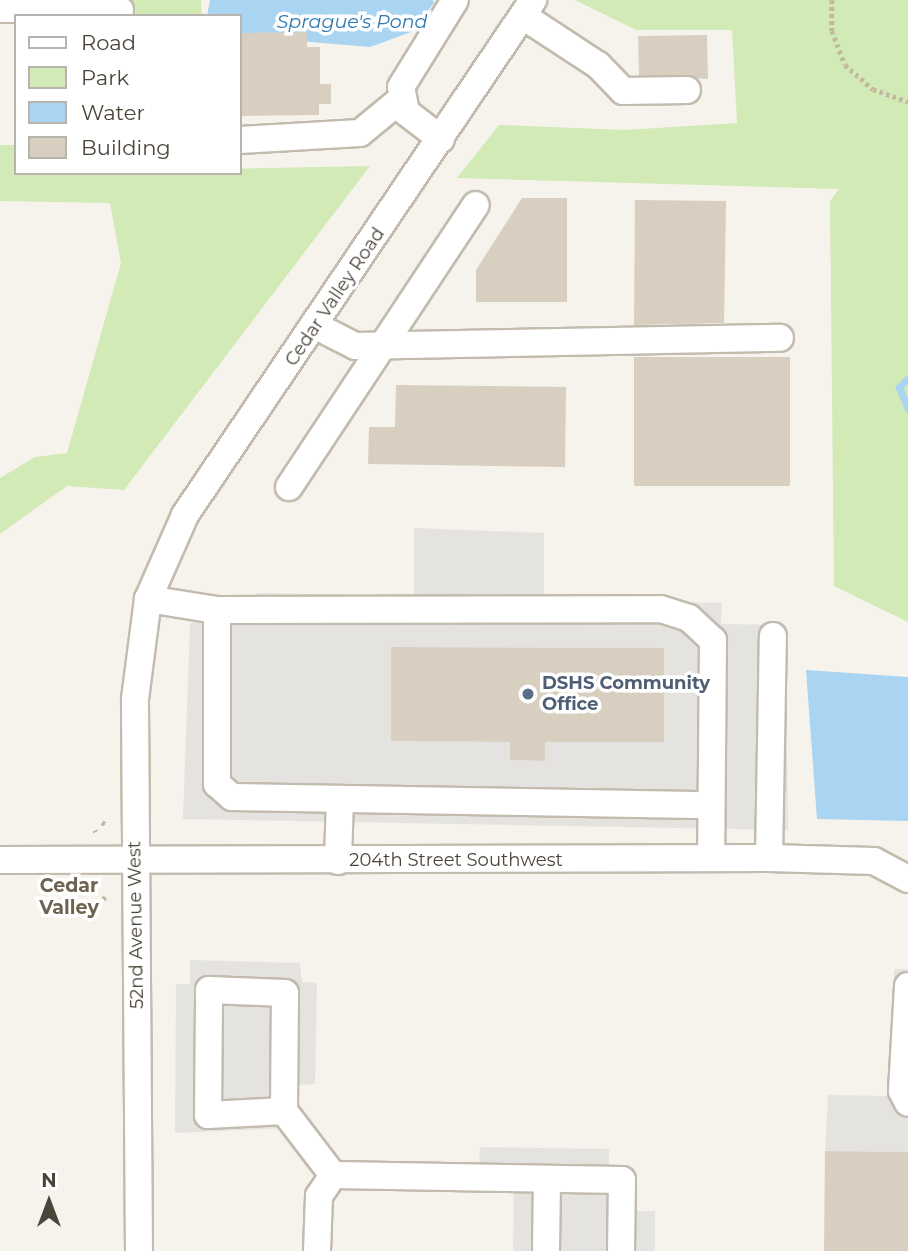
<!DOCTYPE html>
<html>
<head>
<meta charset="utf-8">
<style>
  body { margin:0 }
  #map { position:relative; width:908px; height:1251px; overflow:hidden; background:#f6f3ec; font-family:Montserrat,sans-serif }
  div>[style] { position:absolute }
  .green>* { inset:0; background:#d2eab5 }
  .parking>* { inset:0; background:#e5e3e0 }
  .water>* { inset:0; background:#a9d4f2 }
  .stream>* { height:7px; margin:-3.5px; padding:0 3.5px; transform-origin:3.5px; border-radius:3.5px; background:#a9d4f2 }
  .building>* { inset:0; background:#d8cfc1 }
  .path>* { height:4.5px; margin-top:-2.25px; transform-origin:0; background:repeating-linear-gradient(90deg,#c4b79f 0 3.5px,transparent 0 7px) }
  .roads { filter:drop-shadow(2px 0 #c2bbae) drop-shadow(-2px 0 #c2bbae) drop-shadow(0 2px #c2bbae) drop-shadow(0 -2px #c2bbae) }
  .minor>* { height:26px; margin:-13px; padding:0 13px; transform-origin:13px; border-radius:13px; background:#fff }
  .dots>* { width:19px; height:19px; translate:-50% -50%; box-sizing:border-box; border:4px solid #fff; border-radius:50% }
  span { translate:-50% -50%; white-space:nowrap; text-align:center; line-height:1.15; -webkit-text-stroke:7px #fff; paint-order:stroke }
  .street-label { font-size:18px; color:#4b4439 }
  .service-label { font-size:18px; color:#4e5e75; font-weight:700 }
  .left { translate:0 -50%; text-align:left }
  .water-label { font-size:19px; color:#2e7ab2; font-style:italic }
  .neighbourhood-label { font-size:19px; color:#6e6250; font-weight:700 }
  .legend { position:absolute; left:14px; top:14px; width:228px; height:161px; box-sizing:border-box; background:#fff; border:2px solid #b7b4b0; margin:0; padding:9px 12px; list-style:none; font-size:21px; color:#4b4439 }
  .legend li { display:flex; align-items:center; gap:14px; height:35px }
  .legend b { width:35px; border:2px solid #b7b4b0 }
  .north { position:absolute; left:14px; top:1167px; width:70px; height:70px; -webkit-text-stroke:5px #fff; paint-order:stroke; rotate:0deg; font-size:19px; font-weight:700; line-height:28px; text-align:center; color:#4b4439 }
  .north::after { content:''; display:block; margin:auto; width:24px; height:32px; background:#4b4439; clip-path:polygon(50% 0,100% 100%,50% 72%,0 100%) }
</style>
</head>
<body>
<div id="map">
  <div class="green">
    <i style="clip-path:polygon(129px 0,201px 0,202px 16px,121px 16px)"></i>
    <i style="clip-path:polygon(575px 0,908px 0,908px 622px,834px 586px,830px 201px,839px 189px,457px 178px,499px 125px,624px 130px,737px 123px,732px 30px,636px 30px)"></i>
    <i style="clip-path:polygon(0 145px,16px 145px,16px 173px,370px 166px,124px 490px,67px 486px,0 534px,0 478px,35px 457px,67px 453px,121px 263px,110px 203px,0 201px)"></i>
  </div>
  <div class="parking">
    <i style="clip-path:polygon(evenodd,414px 528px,544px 533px,544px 600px,722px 603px,721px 624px,786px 625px,788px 830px,183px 819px,190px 624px,258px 593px,414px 596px,414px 528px,392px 647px,664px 648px,664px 742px,545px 742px,545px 761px,510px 760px,510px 742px,391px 741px,392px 647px)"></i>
    <i style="clip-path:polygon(190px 960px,300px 963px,302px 982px,317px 983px,315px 1084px,296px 1085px,291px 1128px,175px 1133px,176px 984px,190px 984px)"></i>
    <i style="clip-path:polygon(894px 969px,908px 969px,908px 1152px,825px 1151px,828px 1095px,892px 1096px)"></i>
    <i style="clip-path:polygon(480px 1147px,609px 1149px,609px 1196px,637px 1211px,655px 1211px,655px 1251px,513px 1251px,514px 1191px,478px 1190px)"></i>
  </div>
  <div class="water">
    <i style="clip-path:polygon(210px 0,433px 0,434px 3px,411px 32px,370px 47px,240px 36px,240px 16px,207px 16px)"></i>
    <i style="clip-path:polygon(806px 670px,908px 677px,908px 821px,817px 819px)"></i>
  </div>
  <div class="stream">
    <i style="left:908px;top:378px;width:13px;rotate:135deg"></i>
    <i style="left:899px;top:387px;width:24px;rotate:68deg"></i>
  </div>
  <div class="building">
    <i style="clip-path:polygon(307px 32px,307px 47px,320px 47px,320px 84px,331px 84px,331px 104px,319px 104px,319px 115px,240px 116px,240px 33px)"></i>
    <i style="clip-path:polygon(707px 35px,708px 79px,639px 75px,638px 36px)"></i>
    <i style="clip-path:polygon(522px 198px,567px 198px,567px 302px,476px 302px,476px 270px)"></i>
    <i style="clip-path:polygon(635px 200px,726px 201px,724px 323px,634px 325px)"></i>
    <i style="clip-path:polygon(634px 357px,790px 357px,790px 486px,634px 486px)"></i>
    <i style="clip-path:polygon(396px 385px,566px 387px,565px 467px,368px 464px,369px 427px,395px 427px)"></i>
    <i style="clip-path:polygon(391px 647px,664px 648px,664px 742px,545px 742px,545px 761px,510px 760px,510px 742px,391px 741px)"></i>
    <i style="clip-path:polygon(825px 1151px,908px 1152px,908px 1251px,824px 1251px)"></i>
  </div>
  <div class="path">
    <i style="left:832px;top:0;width:31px;rotate:90deg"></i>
    <i style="left:832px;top:31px;width:36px;rotate:69deg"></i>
    <i style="left:845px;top:65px;width:37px;rotate:41deg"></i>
    <i style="left:873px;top:89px;width:37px;rotate:20deg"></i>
    <i style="left:102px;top:822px;width:4px;rotate:34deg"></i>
    <i style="left:95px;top:830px;width:2px;rotate:63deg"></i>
    <i style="left:94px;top:890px;width:4px;rotate:-56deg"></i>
    <i style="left:103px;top:899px;width:3px;rotate:-45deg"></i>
  </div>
  <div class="roads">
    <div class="minor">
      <i style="left:0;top:9px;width:120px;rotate:0.5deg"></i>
      <i style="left:523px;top:16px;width:90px;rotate:33.2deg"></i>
      <i style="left:598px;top:65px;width:36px;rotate:46deg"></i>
      <i style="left:623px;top:91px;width:64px;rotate:-0.9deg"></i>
      <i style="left:441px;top:139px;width:44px;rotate:-142.4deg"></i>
      <i style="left:406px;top:112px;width:25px;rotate:-101deg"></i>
      <i style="left:401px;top:87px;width:102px;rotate:-58.2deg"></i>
      <i style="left:240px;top:140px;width:120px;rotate:-3.3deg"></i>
      <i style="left:360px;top:133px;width:52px;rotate:-39.5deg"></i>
      <i style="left:316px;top:326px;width:44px;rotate:27.1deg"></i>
      <i style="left:355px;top:346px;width:425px;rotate:-1.1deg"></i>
      <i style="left:289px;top:487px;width:338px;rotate:-56.5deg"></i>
      <i style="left:148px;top:599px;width:70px;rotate:9.1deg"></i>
      <i style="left:217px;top:610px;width:444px;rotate:-0.1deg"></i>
      <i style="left:661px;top:609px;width:29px;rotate:18deg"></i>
      <i style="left:689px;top:618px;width:33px;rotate:43deg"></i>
      <i style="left:713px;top:640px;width:218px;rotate:90.5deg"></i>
      <i style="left:217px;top:610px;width:174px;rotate:90deg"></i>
      <i style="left:217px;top:784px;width:20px;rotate:41deg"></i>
      <i style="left:232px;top:797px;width:479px;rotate:1deg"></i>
      <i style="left:769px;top:858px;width:222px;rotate:-89deg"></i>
      <i style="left:0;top:860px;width:769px;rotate:-0.15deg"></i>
      <i style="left:769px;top:858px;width:105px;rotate:1.6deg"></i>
      <i style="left:874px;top:861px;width:38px;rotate:28deg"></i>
      <i style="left:338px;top:861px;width:62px;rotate:-88.2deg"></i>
      <i style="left:908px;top:986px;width:105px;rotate:93.3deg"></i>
      <i style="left:902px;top:1091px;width:13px;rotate:63deg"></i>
      <i style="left:284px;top:1111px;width:76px;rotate:177deg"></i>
      <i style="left:208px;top:1115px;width:125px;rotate:-89.5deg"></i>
      <i style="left:209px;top:990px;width:76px;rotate:2.3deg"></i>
      <i style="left:285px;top:993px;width:118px;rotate:90.5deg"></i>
      <i style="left:284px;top:1111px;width:81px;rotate:52.6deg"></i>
      <i style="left:139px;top:1251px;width:552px;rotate:-90.42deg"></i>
      <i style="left:135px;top:699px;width:101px;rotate:-82.6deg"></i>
      <i style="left:148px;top:599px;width:92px;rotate:-66.2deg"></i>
      <i style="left:185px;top:515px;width:622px;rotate:-55.95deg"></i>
      <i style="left:317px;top:1251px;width:55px;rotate:-87.9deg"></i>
      <i style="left:319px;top:1196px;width:25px;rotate:-56deg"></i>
      <i style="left:333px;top:1175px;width:289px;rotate:1deg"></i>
      <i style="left:622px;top:1180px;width:71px;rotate:90.8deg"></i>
      <i style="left:546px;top:1251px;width:72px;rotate:-89.2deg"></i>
    </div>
  </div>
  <div class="dots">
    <i style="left:528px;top:694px;background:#5c6f8a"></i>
  </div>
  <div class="street-label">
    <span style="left:335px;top:297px;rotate:-56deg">Cedar Valley Road</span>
    <span style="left:456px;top:860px">204th Street Southwest</span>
    <span style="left:136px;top:925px;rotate:-91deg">52nd Avenue West</span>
  </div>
  <div class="service-label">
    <span class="left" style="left:542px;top:694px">DSHS Community<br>Office</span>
  </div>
  <div class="water-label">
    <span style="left:352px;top:22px">Sprague's Pond</span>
  </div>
  <div class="neighbourhood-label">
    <span style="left:69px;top:897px">Cedar<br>Valley</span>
  </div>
  <ul class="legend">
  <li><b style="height:9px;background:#fff"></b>Road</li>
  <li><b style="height:19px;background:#d2eab5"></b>Park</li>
  <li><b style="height:19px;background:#a9d4f2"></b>Water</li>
  <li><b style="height:19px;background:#d8cfc1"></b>Building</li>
  </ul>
  <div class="north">N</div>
</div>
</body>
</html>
